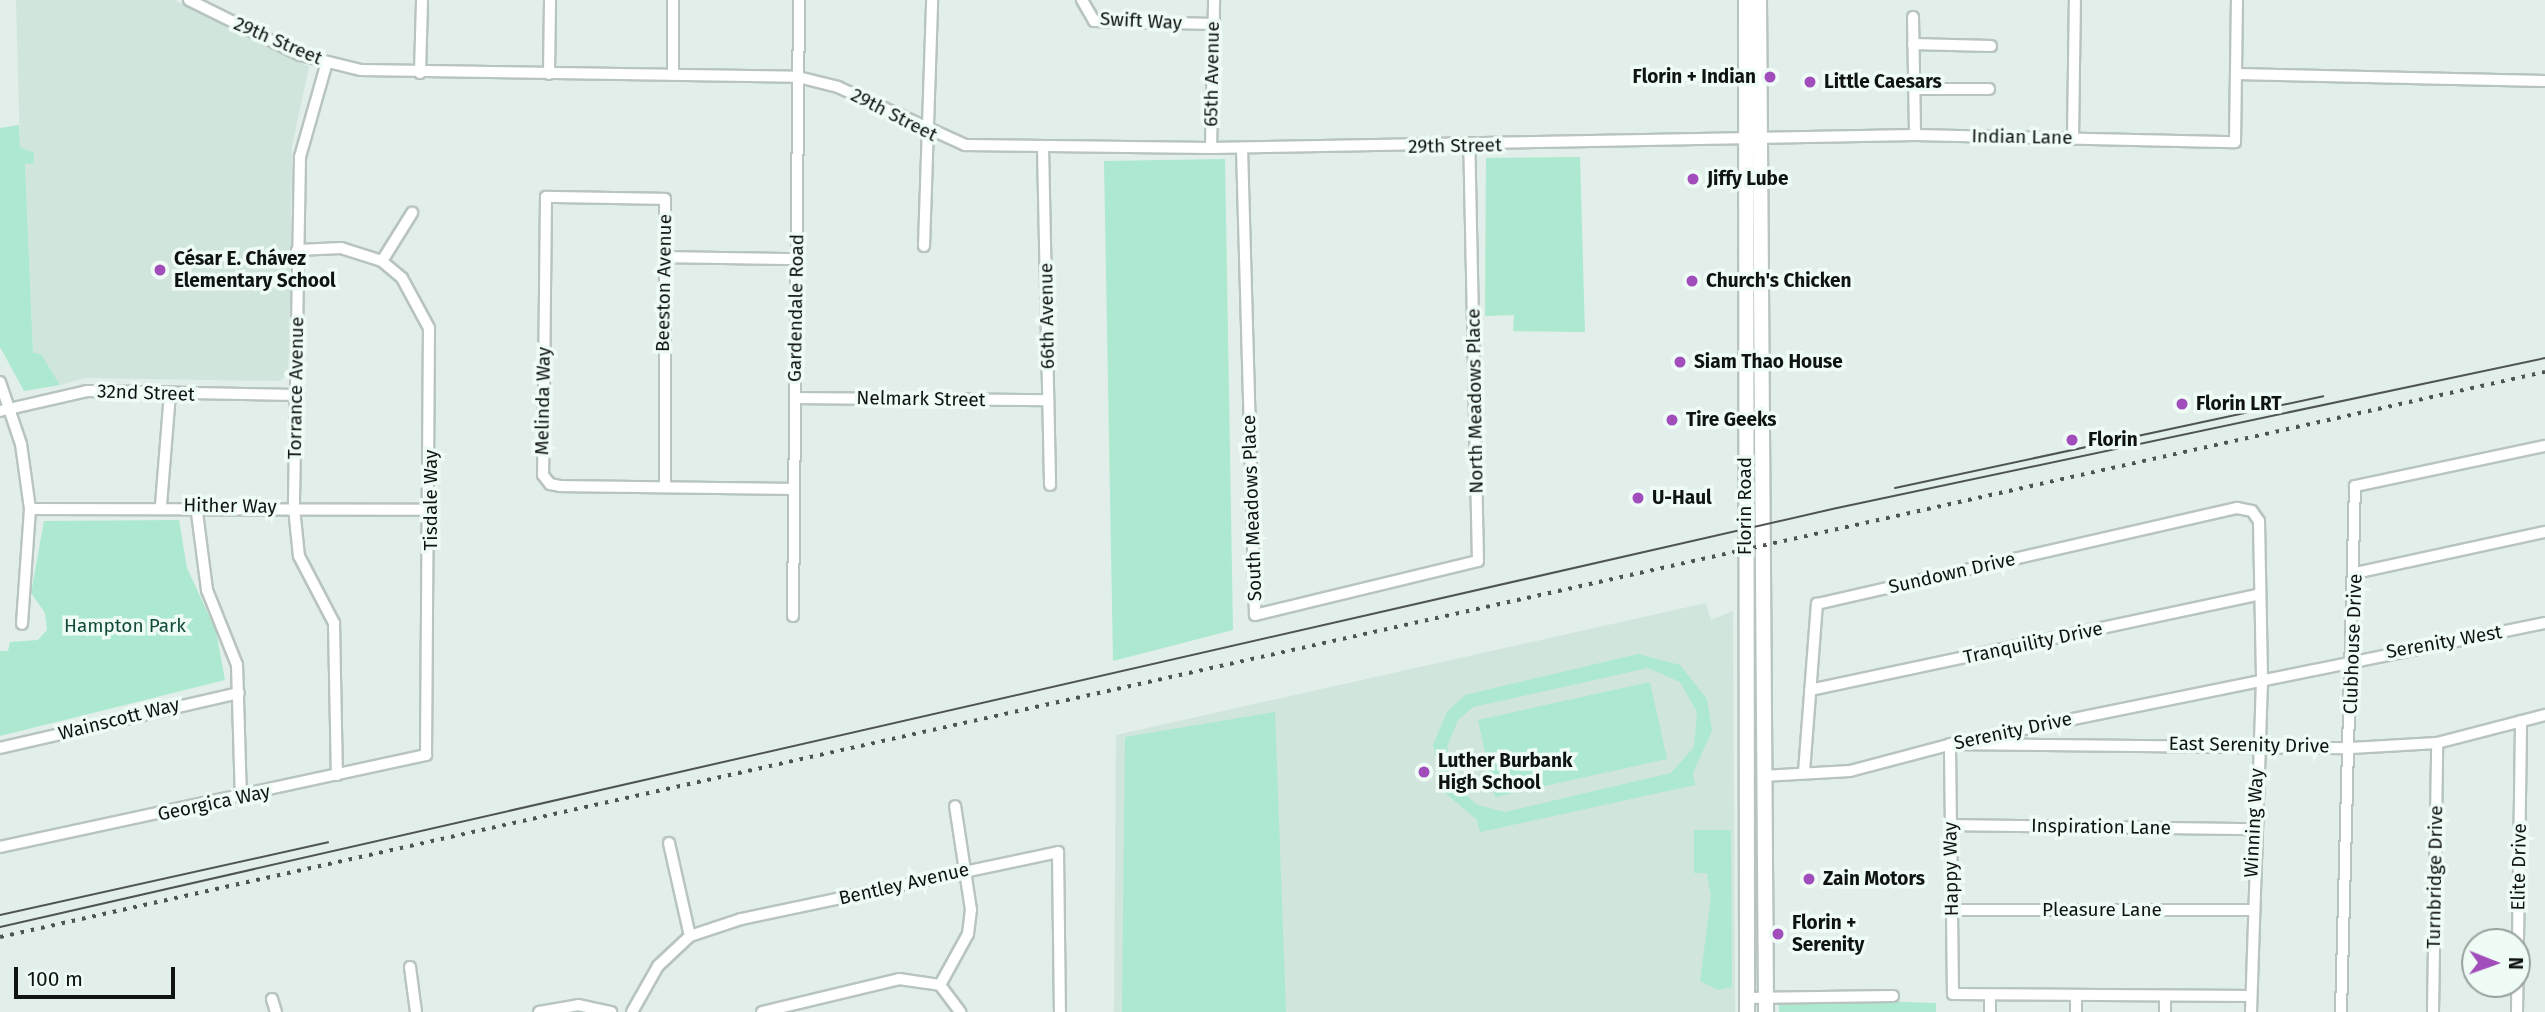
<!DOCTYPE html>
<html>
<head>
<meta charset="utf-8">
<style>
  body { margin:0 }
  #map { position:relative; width:2545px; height:1012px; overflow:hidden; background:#e2eee9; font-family:"Fira Sans",sans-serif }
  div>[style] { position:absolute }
  .built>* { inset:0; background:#d0e5dc }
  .green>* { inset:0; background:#ace9d0 }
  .roads { filter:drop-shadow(2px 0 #b8c4bf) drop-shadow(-2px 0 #b8c4bf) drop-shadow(0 2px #b8c4bf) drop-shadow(0 -2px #b8c4bf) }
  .minor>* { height:10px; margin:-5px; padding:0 5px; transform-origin:5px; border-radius:5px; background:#fff }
  .major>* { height:14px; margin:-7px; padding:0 7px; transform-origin:7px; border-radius:7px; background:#fff }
  .tram>* { height:2px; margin:-1px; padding:0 1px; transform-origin:1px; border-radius:1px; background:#4e5452 }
  .rail>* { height:3.5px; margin-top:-1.75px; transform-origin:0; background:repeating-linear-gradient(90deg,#4e5452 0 3.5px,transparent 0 10.5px) }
  .dots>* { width:19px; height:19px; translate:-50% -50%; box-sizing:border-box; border:4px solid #effcf6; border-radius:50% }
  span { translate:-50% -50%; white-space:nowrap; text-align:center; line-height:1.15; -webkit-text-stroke:7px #effcf6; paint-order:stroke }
  .street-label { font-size:19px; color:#0f1312 }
  .poi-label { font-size:19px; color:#0f1312; font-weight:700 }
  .right { translate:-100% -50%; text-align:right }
  .left { translate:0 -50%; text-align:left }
  .park-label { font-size:19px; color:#114c39 }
  .north { position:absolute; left:2461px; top:928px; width:70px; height:70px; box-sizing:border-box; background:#effcf6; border:2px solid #959f9b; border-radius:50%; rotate:91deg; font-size:19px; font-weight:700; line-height:28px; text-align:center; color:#0f1312 }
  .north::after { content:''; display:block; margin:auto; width:24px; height:32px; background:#a14dbb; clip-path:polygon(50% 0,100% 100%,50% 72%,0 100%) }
  .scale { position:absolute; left:14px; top:967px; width:161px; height:32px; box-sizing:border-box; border:4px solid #0f1312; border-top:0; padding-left:9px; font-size:21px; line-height:24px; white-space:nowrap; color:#0f1312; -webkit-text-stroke:5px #effcf6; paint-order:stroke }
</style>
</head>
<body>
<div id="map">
  <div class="built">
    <i style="clip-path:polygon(16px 0,174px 0,309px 67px,292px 146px,289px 372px,280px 381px,85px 378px,60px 385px,41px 354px,33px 354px,25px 163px,34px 162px,20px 147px)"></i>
    <i style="clip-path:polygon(1706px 603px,1711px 620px,1733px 611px,1735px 1012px,1114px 1012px,1116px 735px)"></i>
  </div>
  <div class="green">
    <i style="clip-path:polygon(19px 125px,20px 147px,34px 153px,34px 163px,25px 164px,33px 353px,41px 354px,60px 385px,24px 391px,0 347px,0 128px)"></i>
    <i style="clip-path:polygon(1580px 157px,1585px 332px,1513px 331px,1514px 315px,1485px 316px,1486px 158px)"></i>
    <i style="clip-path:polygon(1225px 159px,1233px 630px,1113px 661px,1104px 161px)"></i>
    <i style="clip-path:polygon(179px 520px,187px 568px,216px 631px,225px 680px,0 736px,0 651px,8px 651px,10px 642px,38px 640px,47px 630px,45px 613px,31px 593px,44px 521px)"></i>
    <i style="clip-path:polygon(evenodd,1638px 654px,1680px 665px,1707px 699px,1712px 731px,1693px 773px,1695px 785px,1480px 832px,1477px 820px,1444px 792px,1433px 745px,1447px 712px,1465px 695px,1638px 654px,1648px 668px,1680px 682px,1697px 712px,1694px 747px,1671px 773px,1505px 812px,1477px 805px,1455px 785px,1447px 747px,1458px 720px,1473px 707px,1648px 668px)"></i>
    <i style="clip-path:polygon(1650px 682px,1667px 759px,1495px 797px,1478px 720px)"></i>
    <i style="clip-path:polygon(1275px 712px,1286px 1012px,1122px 1012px,1125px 737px)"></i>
    <i style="clip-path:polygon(1694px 830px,1731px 830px,1732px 987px,1718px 990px,1700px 981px,1711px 897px,1707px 873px,1694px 873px)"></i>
    <i style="clip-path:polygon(1791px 998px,1936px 1003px,1936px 1012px,1779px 1012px,1779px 1002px)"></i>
  </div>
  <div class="roads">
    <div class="minor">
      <i style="left:189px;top:0;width:124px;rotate:26.4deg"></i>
      <i style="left:300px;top:55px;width:63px;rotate:13.8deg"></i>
      <i style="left:361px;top:70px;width:437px;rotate:0.9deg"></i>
      <i style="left:798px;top:77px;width:41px;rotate:14deg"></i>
      <i style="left:838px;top:87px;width:140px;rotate:24.5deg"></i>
      <i style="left:965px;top:145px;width:246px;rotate:0.7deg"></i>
      <i style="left:1211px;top:148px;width:704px;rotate:-1.06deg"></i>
      <i style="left:1915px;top:135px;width:320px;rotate:1.3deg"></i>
      <i style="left:2235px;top:142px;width:142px;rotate:-89.2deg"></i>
      <i style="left:1082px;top:0;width:24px;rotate:60deg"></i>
      <i style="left:1094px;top:21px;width:119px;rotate:1.4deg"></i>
      <i style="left:1913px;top:17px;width:118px;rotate:89deg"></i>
      <i style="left:1913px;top:44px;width:78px;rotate:1.5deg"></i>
      <i style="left:327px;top:62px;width:99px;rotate:105.9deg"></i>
      <i style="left:300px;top:157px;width:351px;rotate:91deg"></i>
      <i style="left:294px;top:508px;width:48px;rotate:84.1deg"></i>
      <i style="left:299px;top:556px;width:76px;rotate:62.4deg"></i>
      <i style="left:334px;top:623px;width:152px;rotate:88.9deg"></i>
      <i style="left:420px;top:73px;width:73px;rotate:-88.4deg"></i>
      <i style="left:549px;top:74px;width:74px;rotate:-89.2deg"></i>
      <i style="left:2236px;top:74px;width:309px;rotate:1.3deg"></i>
      <i style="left:673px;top:75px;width:75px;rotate:-90deg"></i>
      <i style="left:1914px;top:89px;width:75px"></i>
      <i style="left:2073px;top:138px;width:138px;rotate:-89.2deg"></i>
      <i style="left:1043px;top:147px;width:338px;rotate:88.8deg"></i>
      <i style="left:1211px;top:148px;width:148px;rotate:-88.8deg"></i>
      <i style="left:1242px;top:148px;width:467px;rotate:88.4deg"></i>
      <i style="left:1255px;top:615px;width:229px;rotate:-13.6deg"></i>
      <i style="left:1478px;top:561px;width:415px;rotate:-91.2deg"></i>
      <i style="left:924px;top:246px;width:246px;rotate:-88.1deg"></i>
      <i style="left:664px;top:257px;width:132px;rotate:0.9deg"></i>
      <i style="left:382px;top:261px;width:57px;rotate:-58deg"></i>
      <i style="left:0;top:382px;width:65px;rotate:71.3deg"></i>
      <i style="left:21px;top:444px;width:66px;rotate:82.1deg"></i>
      <i style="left:30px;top:509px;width:115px;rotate:94deg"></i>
      <i style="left:795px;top:398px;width:253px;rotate:0.5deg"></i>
      <i style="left:0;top:411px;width:89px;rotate:-12.9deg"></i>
      <i style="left:87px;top:391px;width:209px;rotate:1.1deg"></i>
      <i style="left:665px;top:487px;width:288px;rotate:-90deg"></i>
      <i style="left:665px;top:199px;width:119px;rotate:-179deg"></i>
      <i style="left:546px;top:197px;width:278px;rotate:90.6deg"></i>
      <i style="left:543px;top:475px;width:11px;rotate:52deg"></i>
      <i style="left:550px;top:484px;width:10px;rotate:11deg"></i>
      <i style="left:560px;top:486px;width:234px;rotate:0.7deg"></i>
      <i style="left:161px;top:505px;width:111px;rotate:-85.4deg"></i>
      <i style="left:196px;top:505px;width:86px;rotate:82.6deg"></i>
      <i style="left:207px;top:590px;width:81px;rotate:68.2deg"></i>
      <i style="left:237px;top:665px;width:131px;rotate:88.3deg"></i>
      <i style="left:30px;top:509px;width:400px;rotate:0.1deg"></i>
      <i style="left:2355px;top:573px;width:194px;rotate:-12.2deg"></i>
      <i style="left:793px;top:616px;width:616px;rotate:-89.44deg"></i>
      <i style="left:1810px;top:690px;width:456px;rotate:-12deg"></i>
      <i style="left:1975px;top:739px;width:582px;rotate:-11.5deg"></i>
      <i style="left:0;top:748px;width:245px;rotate:-13deg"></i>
      <i style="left:1804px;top:772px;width:169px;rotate:-85.6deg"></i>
      <i style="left:1817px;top:604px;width:431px;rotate:-12.9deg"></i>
      <i style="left:2237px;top:508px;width:15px;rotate:11deg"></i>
      <i style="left:2252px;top:511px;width:12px;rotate:55deg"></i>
      <i style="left:2259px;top:521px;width:160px;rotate:88.9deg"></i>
      <i style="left:2262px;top:681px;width:331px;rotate:91.9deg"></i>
      <i style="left:1763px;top:776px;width:87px;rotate:-3.3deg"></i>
      <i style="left:1850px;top:771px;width:110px;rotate:-14.8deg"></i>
      <i style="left:1950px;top:825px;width:302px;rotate:0.8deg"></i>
      <i style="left:669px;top:843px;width:95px;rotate:77.3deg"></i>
      <i style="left:0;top:847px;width:436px;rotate:-12.2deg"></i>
      <i style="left:426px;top:755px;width:427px;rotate:-89.6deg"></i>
      <i style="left:429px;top:328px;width:57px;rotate:-118.4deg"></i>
      <i style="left:402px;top:278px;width:26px;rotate:-140deg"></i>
      <i style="left:382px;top:261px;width:43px;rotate:-162.4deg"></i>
      <i style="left:341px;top:248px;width:44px;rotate:177.4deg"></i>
      <i style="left:1952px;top:910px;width:299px"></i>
      <i style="left:410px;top:967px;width:45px;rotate:82.4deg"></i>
      <i style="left:940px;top:985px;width:58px;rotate:-61.2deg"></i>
      <i style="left:968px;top:934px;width:24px;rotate:-83deg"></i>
      <i style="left:971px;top:910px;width:105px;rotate:-98.7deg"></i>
      <i style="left:940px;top:985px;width:34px;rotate:53deg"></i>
      <i style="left:2251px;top:996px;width:298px;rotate:-179.6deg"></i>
      <i style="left:1953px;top:994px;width:250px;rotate:-90.7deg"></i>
      <i style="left:1950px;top:744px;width:401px;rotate:0.6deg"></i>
      <i style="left:2351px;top:748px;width:86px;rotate:-3.3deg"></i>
      <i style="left:2437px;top:743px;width:112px;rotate:-14.5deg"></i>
      <i style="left:1746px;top:998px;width:147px;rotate:-0.8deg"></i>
      <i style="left:272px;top:999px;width:14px;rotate:73deg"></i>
      <i style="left:539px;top:1012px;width:40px;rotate:-10deg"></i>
      <i style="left:578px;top:1005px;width:34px;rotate:12deg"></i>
      <i style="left:632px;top:1012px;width:53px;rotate:-60.5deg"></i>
      <i style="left:658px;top:966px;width:44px;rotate:-43.2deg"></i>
      <i style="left:690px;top:936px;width:54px;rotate:-18.4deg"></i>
      <i style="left:741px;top:919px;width:324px;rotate:-11.9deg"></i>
      <i style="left:1058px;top:852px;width:160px;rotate:89.3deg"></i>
      <i style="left:762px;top:1012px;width:141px;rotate:-13.5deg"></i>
      <i style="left:899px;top:979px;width:41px;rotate:8.3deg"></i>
      <i style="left:1990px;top:1012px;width:17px;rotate:-90deg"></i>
      <i style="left:2076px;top:1012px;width:16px;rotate:-90deg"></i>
      <i style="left:2165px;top:1012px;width:16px;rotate:-90deg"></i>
      <i style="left:2341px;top:1012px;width:526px;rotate:-88.48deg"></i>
      <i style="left:2355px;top:486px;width:194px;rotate:-11.9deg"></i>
      <i style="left:2433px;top:1012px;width:269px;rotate:-89.1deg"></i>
      <i style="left:2517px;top:1012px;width:291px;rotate:-89.2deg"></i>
    </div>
    <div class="major">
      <i style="left:1746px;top:0;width:1012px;rotate:89.94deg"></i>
      <i style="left:1759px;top:0;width:1012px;rotate:89.6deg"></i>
    </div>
  </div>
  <div class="tram">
    <i style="left:1895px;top:488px;width:438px;rotate:-12.1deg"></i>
    <i style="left:0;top:915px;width:336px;rotate:-12.5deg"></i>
    <i style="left:0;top:927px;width:1884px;rotate:-12.85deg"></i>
    <i style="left:1837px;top:508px;width:724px;rotate:-11.96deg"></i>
  </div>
  <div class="rail">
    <i style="left:0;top:937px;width:2607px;rotate:-12.52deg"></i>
  </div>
  <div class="dots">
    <i style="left:1770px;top:77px;background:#a14dbb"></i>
    <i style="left:1810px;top:82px;background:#a14dbb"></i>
    <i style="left:1693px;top:179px;background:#a14dbb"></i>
    <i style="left:160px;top:270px;background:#a14dbb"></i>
    <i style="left:1692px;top:281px;background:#a14dbb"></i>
    <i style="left:1680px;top:362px;background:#a14dbb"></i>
    <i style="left:2182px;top:404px;background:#a14dbb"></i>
    <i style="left:1672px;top:420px;background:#a14dbb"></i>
    <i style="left:2072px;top:440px;background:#a14dbb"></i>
    <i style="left:1638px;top:498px;background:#a14dbb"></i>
    <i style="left:1424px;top:772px;background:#a14dbb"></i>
    <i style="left:1809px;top:879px;background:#a14dbb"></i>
    <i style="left:1778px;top:934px;background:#a14dbb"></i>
  </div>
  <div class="street-label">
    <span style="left:1141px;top:21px;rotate:3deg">Swift Way</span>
    <span style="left:278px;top:41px;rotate:23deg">29th Street</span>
    <span style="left:1212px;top:74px;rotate:-89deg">65th Avenue</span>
    <span style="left:894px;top:115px;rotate:27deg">29th Street</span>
    <span style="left:2022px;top:137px;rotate:1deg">Indian Lane</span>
    <span style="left:1455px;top:146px;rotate:-1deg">29th Street</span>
    <span style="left:664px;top:283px;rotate:-89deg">Beeston Avenue</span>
    <span style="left:796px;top:308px;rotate:-89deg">Gardendale Road</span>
    <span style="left:1047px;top:316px;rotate:-91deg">66th Avenue</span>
    <span style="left:296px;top:388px;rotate:-89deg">Torrance Avenue</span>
    <span style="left:146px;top:393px;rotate:2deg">32nd Street</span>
    <span style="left:921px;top:399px;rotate:1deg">Nelmark Street</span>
    <span style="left:543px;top:401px;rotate:-89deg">Melinda Way</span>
    <span style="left:1475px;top:401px;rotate:-91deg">North Meadows Place</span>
    <span style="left:431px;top:500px;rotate:-90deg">Tisdale Way</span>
    <span style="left:230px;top:506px;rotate:1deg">Hither Way</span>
    <span style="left:1745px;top:506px;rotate:-90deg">Florin Road</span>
    <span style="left:1252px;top:508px;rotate:-92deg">South Meadows Place</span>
    <span style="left:1952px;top:573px;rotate:-13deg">Sundown Drive</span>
    <span style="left:2444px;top:642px;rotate:-10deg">Serenity West</span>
    <span style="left:2033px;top:643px;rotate:-12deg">Tranquility Drive</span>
    <span style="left:2353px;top:644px;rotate:-88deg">Clubhouse Drive</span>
    <span style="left:119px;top:719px;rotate:-14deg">Wainscott Way</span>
    <span style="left:2013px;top:731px;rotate:-12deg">Serenity Drive</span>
    <span style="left:2249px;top:745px;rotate:1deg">East Serenity Drive</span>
    <span style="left:214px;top:803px;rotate:-12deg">Georgica Way</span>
    <span style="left:2254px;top:823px;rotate:-87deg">Winning Way</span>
    <span style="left:2101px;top:827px;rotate:1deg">Inspiration Lane</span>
    <span style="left:2519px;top:867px;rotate:-89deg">Elite Drive</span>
    <span style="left:1951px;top:869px;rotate:-91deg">Happy Way</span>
    <span style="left:2435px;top:877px;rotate:-89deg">Turnbridge Drive</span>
    <span style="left:904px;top:884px;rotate:-13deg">Bentley Avenue</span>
    <span style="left:2102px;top:910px">Pleasure Lane</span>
  </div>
  <div class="poi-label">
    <span class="right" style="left:1756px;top:77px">Florin + Indian</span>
    <span class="left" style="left:1824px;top:82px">Little Caesars</span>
    <span class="left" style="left:1707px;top:179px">Jiffy Lube</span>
    <span class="left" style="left:174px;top:270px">César E. Chávez<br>Elementary School</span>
    <span class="left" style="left:1706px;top:281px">Church's Chicken</span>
    <span class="left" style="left:1694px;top:362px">Siam Thao House</span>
    <span class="left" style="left:2196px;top:404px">Florin LRT</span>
    <span class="left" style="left:1686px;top:420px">Tire Geeks</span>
    <span class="left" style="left:2088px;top:440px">Florin</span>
    <span class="left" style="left:1652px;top:498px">U-Haul</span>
    <span class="left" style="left:1438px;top:772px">Luther Burbank<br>High School</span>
    <span class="left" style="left:1823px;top:879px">Zain Motors</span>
    <span class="left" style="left:1792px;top:934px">Florin +<br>Serenity</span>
  </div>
  <div class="park-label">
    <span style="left:125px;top:626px">Hampton Park</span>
  </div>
  <div class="north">N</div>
  <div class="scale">100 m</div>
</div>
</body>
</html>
